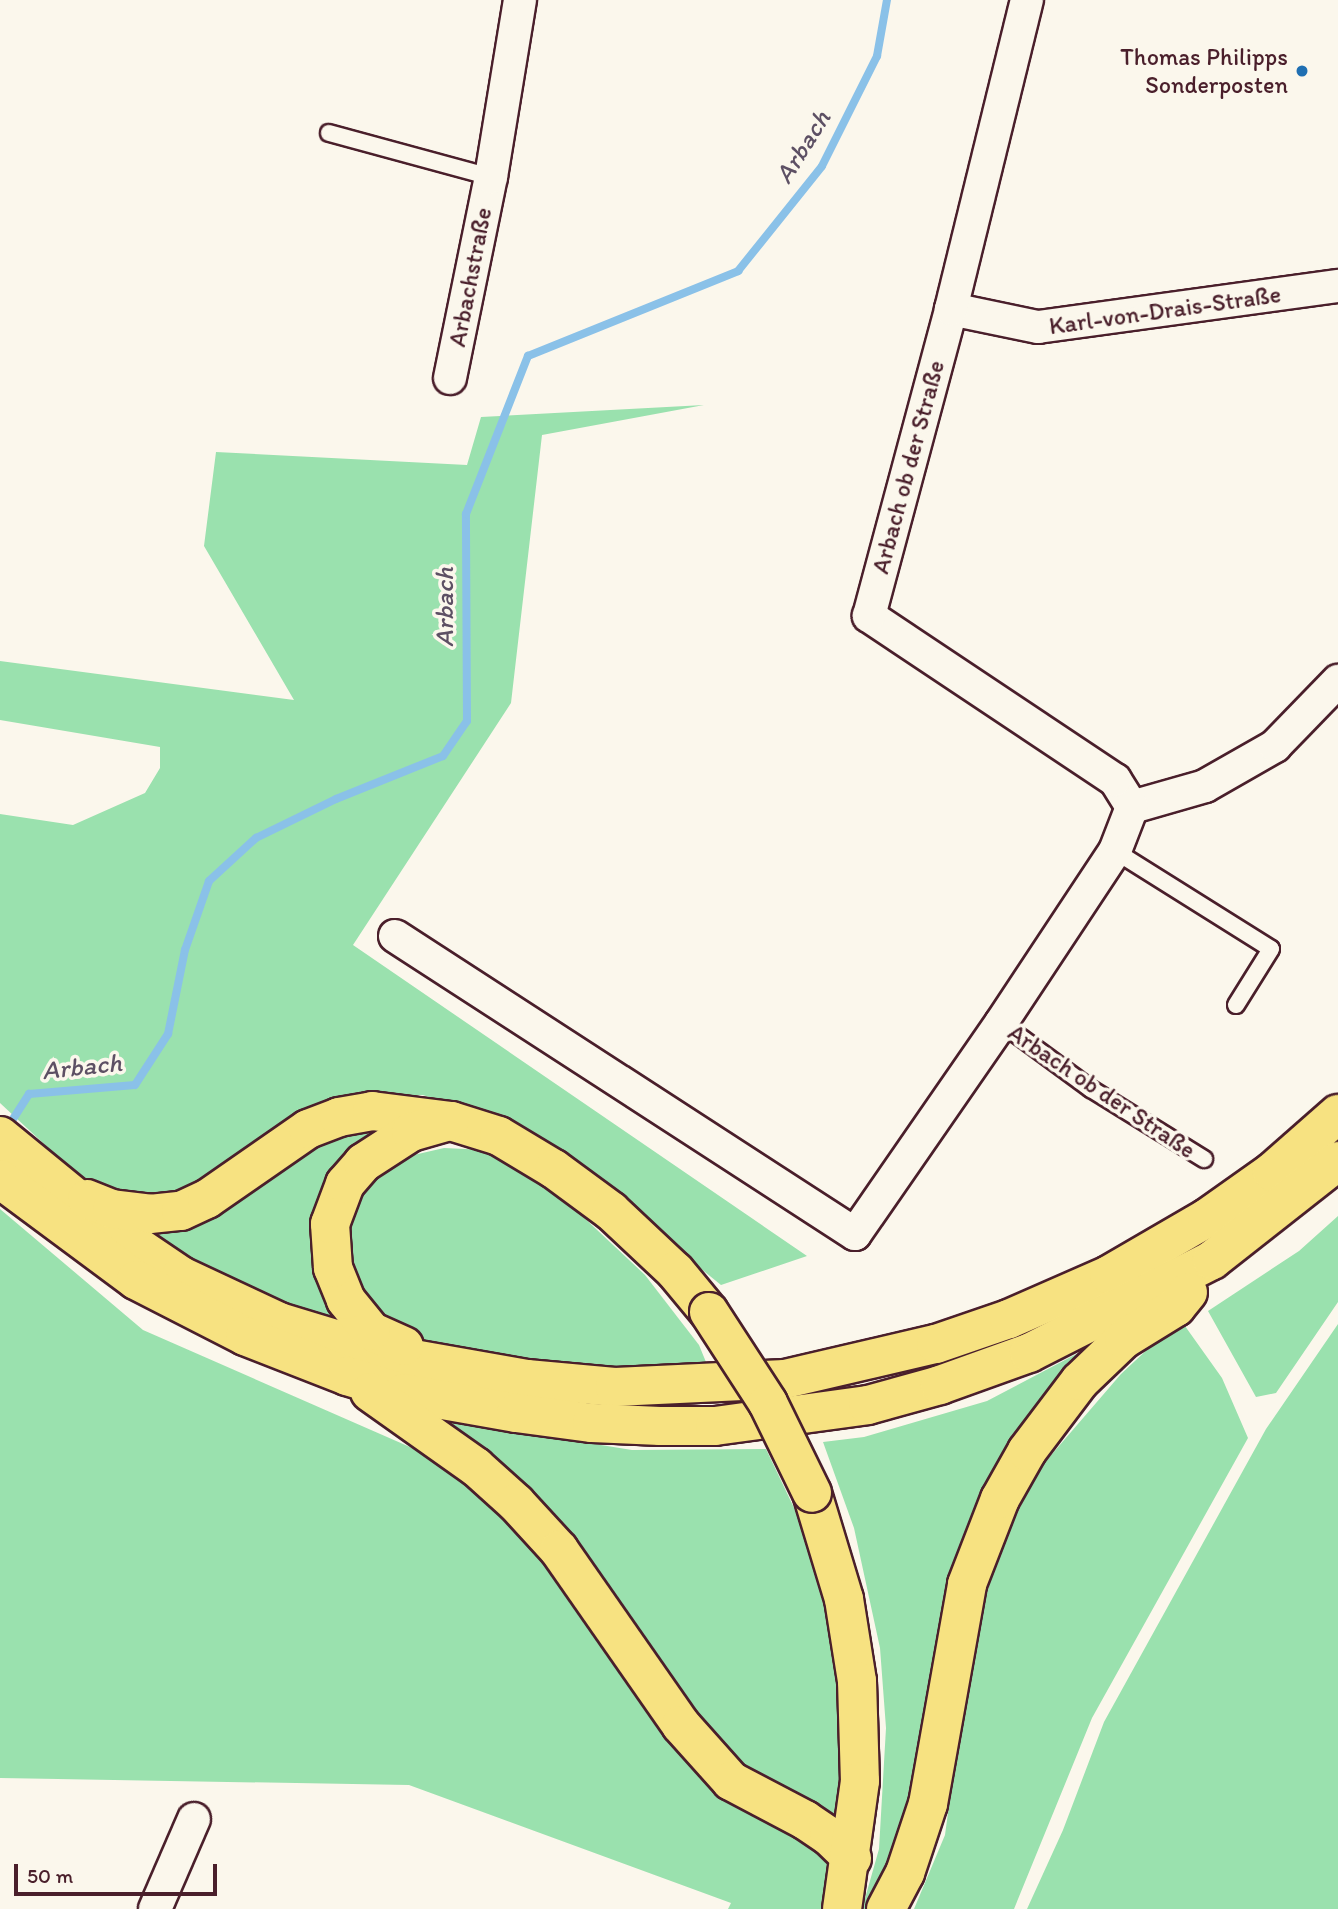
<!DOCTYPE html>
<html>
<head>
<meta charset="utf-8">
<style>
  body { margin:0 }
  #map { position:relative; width:1338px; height:1909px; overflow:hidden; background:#fbf7ec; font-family:Itim,sans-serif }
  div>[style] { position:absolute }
  .green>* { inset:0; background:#9ae1ae }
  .stream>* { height:8px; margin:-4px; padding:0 4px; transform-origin:4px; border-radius:4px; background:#8ac1e8 }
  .roads { filter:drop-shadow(2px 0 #4a1f2b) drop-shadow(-2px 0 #4a1f2b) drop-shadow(0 2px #4a1f2b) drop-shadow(0 -2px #4a1f2b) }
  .service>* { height:16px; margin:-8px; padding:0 8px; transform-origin:8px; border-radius:8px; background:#fbf7ec }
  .minor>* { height:32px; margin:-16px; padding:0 16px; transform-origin:16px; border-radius:16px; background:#fbf7ec }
  .primary>* { height:38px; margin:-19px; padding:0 19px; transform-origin:19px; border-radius:19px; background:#f7e281 }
  .bridges { filter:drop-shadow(2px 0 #4a1f2b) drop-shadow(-2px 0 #4a1f2b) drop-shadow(0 2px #4a1f2b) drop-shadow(0 -2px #4a1f2b) }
  .primary-bridge>* { height:38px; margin:-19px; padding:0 19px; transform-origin:19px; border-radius:19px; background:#f7e281 }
  .dots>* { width:19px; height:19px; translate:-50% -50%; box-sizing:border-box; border:4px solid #fbf7ec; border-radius:50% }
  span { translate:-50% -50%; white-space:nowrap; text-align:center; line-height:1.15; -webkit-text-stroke:7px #fbf7ec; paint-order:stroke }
  .poi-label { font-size:24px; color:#4a1f2b }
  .right { translate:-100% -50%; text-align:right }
  .street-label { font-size:24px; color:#4a1f2b }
  .water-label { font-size:26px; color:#5d5064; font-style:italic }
  .scale { position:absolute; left:14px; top:1864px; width:203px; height:32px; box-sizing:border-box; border:4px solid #4a1f2b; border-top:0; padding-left:9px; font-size:21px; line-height:24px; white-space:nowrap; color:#4a1f2b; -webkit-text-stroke:5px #fbf7ec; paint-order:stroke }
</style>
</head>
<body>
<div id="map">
  <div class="green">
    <i style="clip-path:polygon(704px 405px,542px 435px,511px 703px,353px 945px,807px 1256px,721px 1285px,530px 1130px,423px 1095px,341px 1098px,176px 1200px,131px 1202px,86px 1183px,0 1103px,0 814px,73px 825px,145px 793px,160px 768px,160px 747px,0 720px,0 661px,294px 700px,204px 546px,216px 452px,467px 465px,481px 417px)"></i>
    <i style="clip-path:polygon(398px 1123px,335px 1180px,355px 1328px,238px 1289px,150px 1241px,153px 1230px,191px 1227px,216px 1217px,274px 1172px,321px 1146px,370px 1126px)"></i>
    <i style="clip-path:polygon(444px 1148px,487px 1150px,561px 1196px,645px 1275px,699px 1345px,708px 1367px,617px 1371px,506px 1359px,428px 1343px,383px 1322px,360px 1296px,349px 1260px,349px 1232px,357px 1200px,374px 1177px,405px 1157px)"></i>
    <i style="clip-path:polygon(0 1209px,143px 1330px,451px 1465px,532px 1536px,710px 1779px,749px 1813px,800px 1833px,822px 1849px,833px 1875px,828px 1909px,728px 1909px,731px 1903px,409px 1785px,0 1778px)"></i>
    <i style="clip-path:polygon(1338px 1216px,1338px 1302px,1276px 1393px,1256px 1397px,1208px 1311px,1299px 1251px)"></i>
    <i style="clip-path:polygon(1180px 1319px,1222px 1378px,1248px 1438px,1092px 1718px,1014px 1909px,914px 1909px,945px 1835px,969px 1658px,1000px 1546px,1040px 1468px,1121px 1374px)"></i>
    <i style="clip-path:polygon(1338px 1324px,1338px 1909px,1027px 1909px,1063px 1830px,1104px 1722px,1266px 1429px)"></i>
    <i style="clip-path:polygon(1084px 1350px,1044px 1398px,922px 1786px,873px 1909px,862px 1909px,879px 1849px,886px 1728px,880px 1648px,854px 1528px,823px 1442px,864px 1437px,987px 1401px)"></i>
    <i style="clip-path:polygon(439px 1419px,632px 1450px,766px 1449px,796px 1512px,827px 1616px,844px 1709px,843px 1829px,746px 1771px,708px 1736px,559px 1518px,504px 1466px,437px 1426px)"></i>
  </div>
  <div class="stream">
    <i style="left:6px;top:1130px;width:43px;rotate:-57.4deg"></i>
    <i style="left:29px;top:1094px;width:106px;rotate:-4.9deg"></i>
    <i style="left:135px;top:1085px;width:61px;rotate:-57.1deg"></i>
    <i style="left:168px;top:1034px;width:86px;rotate:-78.6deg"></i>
    <i style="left:185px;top:950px;width:73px;rotate:-70.8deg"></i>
    <i style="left:209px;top:881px;width:64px;rotate:-42.5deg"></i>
    <i style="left:256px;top:838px;width:89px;rotate:-26deg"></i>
    <i style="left:336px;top:799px;width:115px;rotate:-21.9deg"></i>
    <i style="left:443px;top:756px;width:42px;rotate:-55.6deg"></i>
    <i style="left:467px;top:721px;width:207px;rotate:-90.3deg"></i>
    <i style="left:466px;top:514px;width:170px;rotate:-68.6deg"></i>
    <i style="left:528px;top:356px;width:227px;rotate:-22deg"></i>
    <i style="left:738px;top:271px;width:134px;rotate:-51.3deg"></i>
    <i style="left:822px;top:166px;width:123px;rotate:-63.4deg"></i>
    <i style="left:877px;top:56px;width:57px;rotate:-79.9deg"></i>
  </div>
  <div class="roads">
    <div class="service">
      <i style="left:329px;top:133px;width:168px;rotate:15.2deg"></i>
      <i style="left:1115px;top:851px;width:184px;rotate:32.1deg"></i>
      <i style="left:1271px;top:949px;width:66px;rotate:122deg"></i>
      <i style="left:1001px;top:1023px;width:112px;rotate:36.3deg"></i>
      <i style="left:1091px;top:1089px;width:133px;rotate:31.8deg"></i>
    </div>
    <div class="minor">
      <i style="left:951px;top:309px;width:89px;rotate:11.7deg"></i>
      <i style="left:1038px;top:327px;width:303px;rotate:-7.8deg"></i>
      <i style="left:450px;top:378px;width:205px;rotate:-78.5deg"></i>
      <i style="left:491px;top:177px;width:179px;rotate:-80.7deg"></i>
      <i style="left:1132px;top:807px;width:76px;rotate:-16deg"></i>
      <i style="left:1205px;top:786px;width:81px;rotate:-29.7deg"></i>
      <i style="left:1275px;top:746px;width:91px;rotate:-45.9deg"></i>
      <i style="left:395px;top:936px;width:548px;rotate:32.94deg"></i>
      <i style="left:855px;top:1234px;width:257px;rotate:-55.3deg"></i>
      <i style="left:1001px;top:1023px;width:206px;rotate:-56.5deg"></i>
      <i style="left:1115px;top:851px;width:47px;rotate:-68.9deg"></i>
      <i style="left:1132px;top:807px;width:32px;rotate:-122deg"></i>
      <i style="left:1115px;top:780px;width:296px;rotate:-146.3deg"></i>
      <i style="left:869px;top:616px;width:318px;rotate:-75deg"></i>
      <i style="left:951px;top:309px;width:318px;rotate:-76.2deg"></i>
      <i style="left:155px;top:1909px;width:98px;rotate:-66.6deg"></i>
    </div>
    <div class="primary">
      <i style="left:0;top:1136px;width:158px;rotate:39.3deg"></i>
      <i style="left:122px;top:1236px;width:71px;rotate:34.1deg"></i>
      <i style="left:181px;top:1276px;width:108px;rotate:25.1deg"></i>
      <i style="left:279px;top:1322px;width:111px;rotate:16.8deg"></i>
      <i style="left:385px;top:1354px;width:144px;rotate:10deg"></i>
      <i style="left:527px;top:1379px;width:88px;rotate:5.2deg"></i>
      <i style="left:615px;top:1387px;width:170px;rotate:-2.7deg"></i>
      <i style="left:785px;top:1379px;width:155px;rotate:-13.1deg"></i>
      <i style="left:936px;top:1344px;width:77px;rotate:-18.9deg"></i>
      <i style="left:1009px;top:1319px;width:109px;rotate:-23.7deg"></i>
      <i style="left:1109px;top:1275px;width:113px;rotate:-30.2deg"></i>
      <i style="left:1207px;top:1218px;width:80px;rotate:-35.3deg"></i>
      <i style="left:1272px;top:1172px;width:88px;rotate:-41.3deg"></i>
      <i style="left:0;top:1179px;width:169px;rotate:36.6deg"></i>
      <i style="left:136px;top:1280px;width:123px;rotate:27.2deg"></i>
      <i style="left:245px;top:1336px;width:110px;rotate:21.4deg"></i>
      <i style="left:347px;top:1376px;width:59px;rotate:16.9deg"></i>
      <i style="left:403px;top:1393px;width:115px;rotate:10deg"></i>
      <i style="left:516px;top:1413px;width:77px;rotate:7.5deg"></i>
      <i style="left:592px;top:1423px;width:68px;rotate:2.5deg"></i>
      <i style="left:660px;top:1426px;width:55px"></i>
      <i style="left:715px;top:1426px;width:154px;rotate:-7.8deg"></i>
      <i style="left:868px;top:1405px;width:75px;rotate:-15.5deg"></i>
      <i style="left:940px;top:1385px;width:95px;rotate:-19.8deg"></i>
      <i style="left:1029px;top:1353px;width:205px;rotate:-26.9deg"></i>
      <i style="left:1212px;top:1260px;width:160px;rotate:-38.2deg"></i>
      <i style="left:87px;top:1199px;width:27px;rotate:22deg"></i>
      <i style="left:112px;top:1209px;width:38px;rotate:7deg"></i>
      <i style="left:150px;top:1214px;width:31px;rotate:-6deg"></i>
      <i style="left:181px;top:1211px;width:29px;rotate:-25deg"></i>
      <i style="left:207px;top:1199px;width:123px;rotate:-34.7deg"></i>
      <i style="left:308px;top:1129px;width:33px;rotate:-21deg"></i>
      <i style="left:339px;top:1117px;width:34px;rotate:-10deg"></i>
      <i style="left:372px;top:1111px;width:80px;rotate:7.2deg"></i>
      <i style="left:451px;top:1121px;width:50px;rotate:17.4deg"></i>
      <i style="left:499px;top:1136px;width:64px;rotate:31deg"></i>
      <i style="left:554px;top:1169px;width:71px;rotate:36.4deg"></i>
      <i style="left:611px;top:1211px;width:88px;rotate:43.2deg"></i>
      <i style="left:675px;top:1271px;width:53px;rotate:50.3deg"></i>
      <i style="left:404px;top:1346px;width:36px;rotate:-156deg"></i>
      <i style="left:371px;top:1331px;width:40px;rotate:-129deg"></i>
      <i style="left:346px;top:1300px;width:35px;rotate:-112deg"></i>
      <i style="left:333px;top:1268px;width:44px;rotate:-93.9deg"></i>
      <i style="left:330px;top:1224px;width:43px;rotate:-69.4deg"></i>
      <i style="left:345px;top:1184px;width:28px;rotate:-49deg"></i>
      <i style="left:363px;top:1163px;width:57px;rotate:-32.9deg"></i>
      <i style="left:411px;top:1132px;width:40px;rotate:-16deg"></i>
      <i style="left:370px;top:1392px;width:130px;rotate:35.3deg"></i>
      <i style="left:476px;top:1467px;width:54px;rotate:42deg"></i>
      <i style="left:516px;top:1503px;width:64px;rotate:47.5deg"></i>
      <i style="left:559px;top:1550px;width:213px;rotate:55.1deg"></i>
      <i style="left:681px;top:1725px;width:75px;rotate:48.2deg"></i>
      <i style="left:731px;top:1781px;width:84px;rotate:27.8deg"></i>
      <i style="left:805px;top:1820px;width:29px;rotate:34deg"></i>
      <i style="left:829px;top:1836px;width:32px;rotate:44deg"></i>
      <i style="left:812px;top:1493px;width:111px;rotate:73.2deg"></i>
      <i style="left:844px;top:1599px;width:83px;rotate:81deg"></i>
      <i style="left:857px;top:1681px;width:100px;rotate:88.3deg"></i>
      <i style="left:860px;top:1781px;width:129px;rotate:98deg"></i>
      <i style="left:886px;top:1909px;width:41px;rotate:-62.2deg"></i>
      <i style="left:905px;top:1873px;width:73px;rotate:-71.6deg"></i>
      <i style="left:928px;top:1804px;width:223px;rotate:-79.9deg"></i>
      <i style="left:967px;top:1584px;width:91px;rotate:-68.8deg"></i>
      <i style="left:1000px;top:1499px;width:55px;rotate:-60.6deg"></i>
      <i style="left:1027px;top:1451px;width:88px;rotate:-52.9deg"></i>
      <i style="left:1080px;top:1381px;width:61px;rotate:-43.7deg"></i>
      <i style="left:1124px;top:1339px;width:61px;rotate:-31.6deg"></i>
      <i style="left:1176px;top:1307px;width:19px;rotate:-51deg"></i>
    </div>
  </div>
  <div class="bridges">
    <div class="primary-bridge">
      <i style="left:709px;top:1312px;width:108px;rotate:57deg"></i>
      <i style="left:768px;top:1403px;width:100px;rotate:63.9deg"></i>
    </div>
  </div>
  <div class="dots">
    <i style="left:1302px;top:71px;background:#1f6fb2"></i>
  </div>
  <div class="poi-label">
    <span class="right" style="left:1288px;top:71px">Thomas Philipps<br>Sonderposten</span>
  </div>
  <div class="street-label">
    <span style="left:470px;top:277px;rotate:-79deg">Arbachstraße</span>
    <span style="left:1165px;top:310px;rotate:-8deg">Karl-von-Drais-Straße</span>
    <span style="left:908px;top:467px;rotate:-75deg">Arbach ob der Straße</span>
    <span style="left:1102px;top:1091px;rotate:34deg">Arbach ob der Straße</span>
  </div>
  <div class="water-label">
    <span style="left:803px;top:147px;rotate:-58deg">Arbach</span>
    <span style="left:445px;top:607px;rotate:-90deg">Arbach</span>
    <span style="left:82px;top:1067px;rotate:-6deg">Arbach</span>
  </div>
  <div class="scale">50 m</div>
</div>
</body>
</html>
